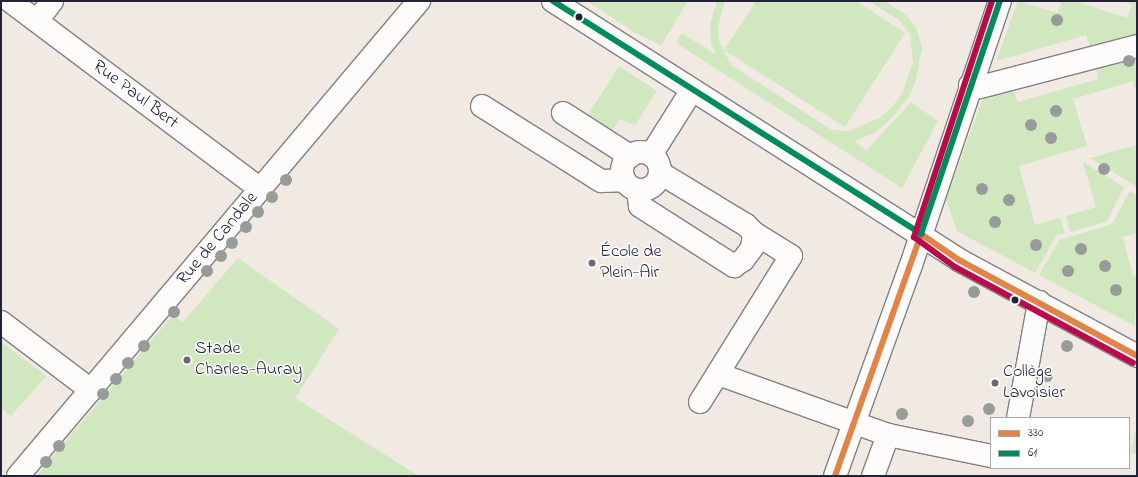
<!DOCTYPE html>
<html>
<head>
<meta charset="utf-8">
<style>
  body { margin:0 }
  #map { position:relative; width:1138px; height:477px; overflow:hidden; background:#f0eae3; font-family:"Indie Flower",sans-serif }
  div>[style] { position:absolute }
  .green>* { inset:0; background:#d1e7c0 }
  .roads { filter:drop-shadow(1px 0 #838082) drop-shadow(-1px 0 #838082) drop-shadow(0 1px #838082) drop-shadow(0 -1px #838082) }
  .minor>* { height:22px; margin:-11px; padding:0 11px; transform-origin:11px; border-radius:11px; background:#fdfcfb }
  .minor>.ring { margin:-11px; padding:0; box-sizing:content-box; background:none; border:22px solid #fdfcfb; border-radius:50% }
  .bus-1>* { height:6px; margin:-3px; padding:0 3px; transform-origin:3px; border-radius:3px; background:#e18448 }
  .bus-2>* { height:6px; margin:-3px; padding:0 3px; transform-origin:3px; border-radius:3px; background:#008c5a }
  .bus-3>* { height:6px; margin:-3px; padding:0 3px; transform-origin:3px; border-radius:3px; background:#b90b4b }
  .trees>* { width:12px; height:12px; margin:-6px; border-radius:50%; background:#979c98 }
  .dots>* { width:11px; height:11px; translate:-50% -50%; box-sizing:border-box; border:2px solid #fff; border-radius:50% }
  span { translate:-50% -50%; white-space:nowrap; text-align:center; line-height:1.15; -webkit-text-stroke:3px #fff; paint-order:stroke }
  .street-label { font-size:18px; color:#22223b }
  .poi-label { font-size:18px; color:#22223b }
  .left { translate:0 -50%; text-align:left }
  .frame { position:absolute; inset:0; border:2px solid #22223b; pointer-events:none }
  .legend { position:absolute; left:990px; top:417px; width:140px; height:52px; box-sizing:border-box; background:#fff; border:1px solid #a7a7b1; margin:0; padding:5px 7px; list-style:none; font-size:12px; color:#22223b }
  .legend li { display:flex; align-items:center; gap:8px; height:20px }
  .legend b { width:20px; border:1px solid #a7a7b1 }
</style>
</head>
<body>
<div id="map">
  <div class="green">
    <i style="clip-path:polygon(587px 1px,688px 1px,661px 45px,632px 31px)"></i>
    <i style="clip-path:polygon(717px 1px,725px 1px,718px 26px,719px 41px,731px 65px,832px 130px,849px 131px,879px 118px,892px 107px,903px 92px,913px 62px,910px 34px,900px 21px,869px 1px,885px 1px,906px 15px,916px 28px,922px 47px,916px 80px,909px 96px,895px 115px,876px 132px,854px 141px,867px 150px,911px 102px,938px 121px,902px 188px,676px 43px,682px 33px,715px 54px,711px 44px,710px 25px)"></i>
    <i style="clip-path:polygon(756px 1px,856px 1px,905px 33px,845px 127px,724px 50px)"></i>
    <i style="clip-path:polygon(1018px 1px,1057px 13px,1062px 1px,1075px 1px,1127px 18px,1132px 5px,1123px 1px,1137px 1px,1137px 36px,1091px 50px,1086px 35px,996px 61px)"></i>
    <i style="clip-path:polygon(1137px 52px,1137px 94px,1133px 81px,1073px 99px,1087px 146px,1019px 166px,1035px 225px,1060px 218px,1065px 233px,1057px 235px,1035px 273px,957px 231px,946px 199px,986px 90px,1010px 82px,1018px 102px,1098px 79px,1095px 64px)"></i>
    <i style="clip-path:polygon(619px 66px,657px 91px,635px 125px,620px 119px,612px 131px,588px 115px)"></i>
    <i style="clip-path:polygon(1137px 145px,1137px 187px,1090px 158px)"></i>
    <i style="clip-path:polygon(1083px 162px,1124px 187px,1107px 221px,1070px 232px,1066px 216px,1096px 207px)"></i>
    <i style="clip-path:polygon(1130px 191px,1137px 195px,1137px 233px,1123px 237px,1133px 276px,1137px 275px,1135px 326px,1039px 275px,1059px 240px,1112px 224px)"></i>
    <i style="clip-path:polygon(238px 258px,339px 329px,295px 398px,419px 476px,36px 476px,173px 315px,183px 322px)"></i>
    <i style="clip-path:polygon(1px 342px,46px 376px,11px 416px,1px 408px)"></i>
    <i style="clip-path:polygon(1137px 425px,1137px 454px,1131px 452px)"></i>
  </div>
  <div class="roads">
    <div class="minor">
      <i style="left:10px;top:1px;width:313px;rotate:36.9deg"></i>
      <i style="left:553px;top:1px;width:482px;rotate:32.5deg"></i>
      <i style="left:959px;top:260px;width:202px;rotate:28.3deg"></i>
      <i style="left:37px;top:21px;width:25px;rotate:-53deg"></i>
      <i style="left:970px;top:85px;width:10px;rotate:11deg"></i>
      <i style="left:980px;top:87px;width:162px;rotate:-14.6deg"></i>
      <i style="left:482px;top:106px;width:141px;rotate:32.2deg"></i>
      <i style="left:601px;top:181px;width:23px;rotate:-2deg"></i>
      <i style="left:563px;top:113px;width:80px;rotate:32.7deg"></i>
      <i class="ring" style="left:622px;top:152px;width:16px;height:16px"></i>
      <i style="left:651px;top:155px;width:77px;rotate:-57.8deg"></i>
      <i style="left:638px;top:190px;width:16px;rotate:83deg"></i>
      <i style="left:640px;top:206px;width:112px;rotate:32.6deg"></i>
      <i style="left:734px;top:266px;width:11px;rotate:-34deg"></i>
      <i style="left:743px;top:260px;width:15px;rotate:-53deg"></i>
      <i style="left:752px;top:248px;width:15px;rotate:-82deg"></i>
      <i style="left:754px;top:233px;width:11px;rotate:-135deg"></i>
      <i style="left:746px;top:225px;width:100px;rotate:-148.8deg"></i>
      <i style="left:1px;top:322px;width:113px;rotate:37.1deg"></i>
      <i style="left:718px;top:374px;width:181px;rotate:19.7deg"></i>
      <i style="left:700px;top:402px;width:172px;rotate:-58.1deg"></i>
      <i style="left:791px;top:256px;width:44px;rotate:-148.1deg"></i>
      <i style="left:1018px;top:418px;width:118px;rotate:-79.7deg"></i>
      <i style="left:18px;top:476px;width:622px;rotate:-49.83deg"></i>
      <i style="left:835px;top:476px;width:221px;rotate:-70.2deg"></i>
      <i style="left:910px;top:268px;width:282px;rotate:-71.4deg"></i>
      <i style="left:873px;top:476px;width:44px;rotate:-69.9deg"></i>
      <i style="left:888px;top:435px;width:105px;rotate:11.5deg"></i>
    </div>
  </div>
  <div class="bus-1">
    <i style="left:921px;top:234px;width:46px;rotate:34.4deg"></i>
    <i style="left:959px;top:260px;width:202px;rotate:28.3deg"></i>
    <i style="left:835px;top:476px;width:257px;rotate:-70.4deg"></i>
  </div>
  <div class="bus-2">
    <i style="left:553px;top:1px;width:436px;rotate:32.3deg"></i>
    <i style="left:921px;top:234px;width:246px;rotate:-71.3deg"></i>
  </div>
  <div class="bus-3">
    <i style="left:992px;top:1px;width:249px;rotate:108.3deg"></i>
    <i style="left:914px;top:237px;width:51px;rotate:36.2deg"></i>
    <i style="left:955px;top:267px;width:202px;rotate:28.3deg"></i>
  </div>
  <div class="trees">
    <i style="left:1057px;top:20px"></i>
    <i style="left:1129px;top:61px"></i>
    <i style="left:1056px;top:111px"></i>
    <i style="left:1031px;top:125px"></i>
    <i style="left:1051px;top:138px"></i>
    <i style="left:1104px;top:169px"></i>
    <i style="left:286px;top:180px"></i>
    <i style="left:982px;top:189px"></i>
    <i style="left:272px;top:197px"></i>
    <i style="left:1009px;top:200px"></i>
    <i style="left:258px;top:212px"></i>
    <i style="left:995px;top:222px"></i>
    <i style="left:246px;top:227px"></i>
    <i style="left:232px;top:243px"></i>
    <i style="left:1036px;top:245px"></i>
    <i style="left:1081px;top:249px"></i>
    <i style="left:221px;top:256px"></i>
    <i style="left:1105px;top:266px"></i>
    <i style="left:207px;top:271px"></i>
    <i style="left:1068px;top:271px"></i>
    <i style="left:1116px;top:290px"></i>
    <i style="left:974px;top:292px"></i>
    <i style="left:174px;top:312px"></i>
    <i style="left:144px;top:346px"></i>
    <i style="left:1067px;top:346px"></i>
    <i style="left:128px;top:363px"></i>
    <i style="left:1047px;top:376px"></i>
    <i style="left:116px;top:379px"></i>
    <i style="left:103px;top:394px"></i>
    <i style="left:989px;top:409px"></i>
    <i style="left:902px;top:414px"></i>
    <i style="left:968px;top:421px"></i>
    <i style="left:59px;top:446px"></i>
    <i style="left:46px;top:462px"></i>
  </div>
  <div class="dots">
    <i style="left:579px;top:17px;background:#22223b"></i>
    <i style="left:592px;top:263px;background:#6a6876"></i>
    <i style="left:1015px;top:300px;background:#22223b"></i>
    <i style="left:187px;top:360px;background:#6a6876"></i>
    <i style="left:995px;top:383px;background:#6a6876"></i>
  </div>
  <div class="street-label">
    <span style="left:135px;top:95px;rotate:37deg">Rue Paul Bert</span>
    <span style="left:218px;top:239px;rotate:-50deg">Rue de Candale</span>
  </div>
  <div class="poi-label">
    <span class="left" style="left:600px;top:263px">École de<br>Plein-Air</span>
    <span class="left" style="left:195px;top:360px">Stade<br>Charles-Auray</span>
    <span class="left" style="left:1003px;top:383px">Collège<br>Lavoisier</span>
  </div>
  <div class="frame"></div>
  <ul class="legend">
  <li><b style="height:5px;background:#e18448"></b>330</li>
  <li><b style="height:5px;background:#008c5a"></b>61</li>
  </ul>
</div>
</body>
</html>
